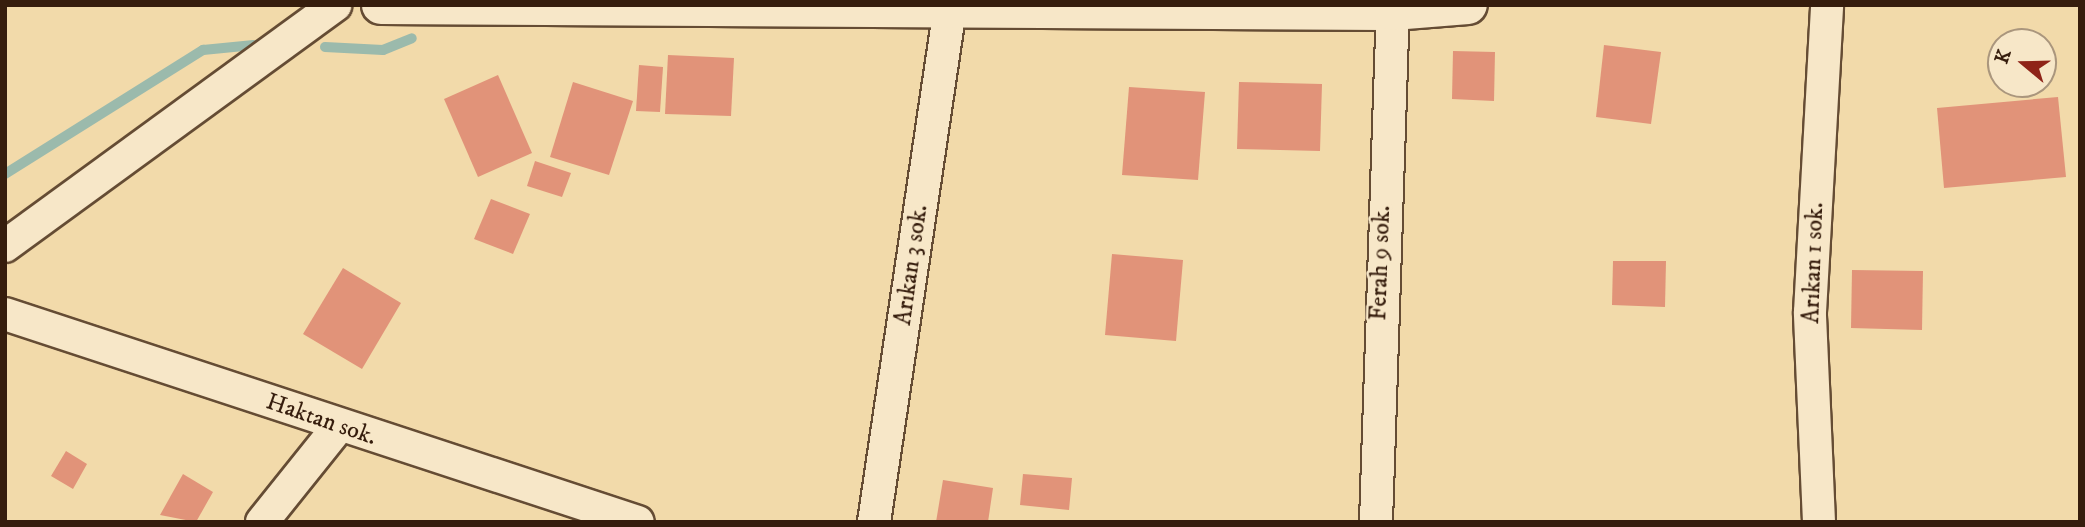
<!DOCTYPE html>
<html>
<head>
<meta charset="utf-8">
<style>
  body { margin:0 }
  #map { position:relative; width:2085px; height:527px; overflow:hidden; background:#f2daaa; font-family:"IM FELL DW Pica",serif }
  div>[style] { position:absolute }
  .stream>* { height:10px; margin:-5px; padding:0 5px; transform-origin:5px; border-radius:5px; background:#9bbaac }
  .building>* { inset:0; background:#e19379 }
  .roads { filter:drop-shadow(2px 0 #654c34) drop-shadow(-2px 0 #654c34) drop-shadow(0 2px #654c34) drop-shadow(0 -2px #654c34) }
  .minor>* { height:32px; margin:-16px; padding:0 16px; transform-origin:16px; border-radius:16px; background:#f7e7c8 }
  .tertiary>* { height:38px; margin:-19px; padding:0 19px; transform-origin:19px; border-radius:19px; background:#f7e7c8 }
  span { translate:-50% -50%; white-space:nowrap; text-align:center; line-height:1.15; -webkit-text-stroke:5px #f7e7c8; paint-order:stroke }
  .street-label { font-size:24px; color:#361d0d }
  .frame { position:absolute; inset:0; border:7px solid #361d0d; pointer-events:none }
  .north { position:absolute; left:1987px; top:28px; width:70px; height:70px; box-sizing:border-box; background:#f7e7c8; border:2px solid #aa967d; border-radius:50%; rotate:289deg; font-size:19px; font-weight:700; line-height:28px; text-align:center; color:#361d0d }
  .north::after { content:''; display:block; margin:auto; width:24px; height:32px; background:#8f2418; clip-path:polygon(50% 0,100% 100%,50% 72%,0 100%) }
</style>
</head>
<body>
<div id="map">
  <div class="stream">
    <i style="left:325px;top:47px;width:58px;rotate:3deg"></i>
    <i style="left:383px;top:50px;width:31px;rotate:-22deg"></i>
    <i style="left:5px;top:174px;width:234px;rotate:-32.1deg"></i>
    <i style="left:203px;top:50px;width:51px;rotate:-5.6deg"></i>
  </div>
  <div class="building">
    <i style="clip-path:polygon(1604px 45px,1661px 52px,1651px 124px,1596px 117px)"></i>
    <i style="clip-path:polygon(1453px 51px,1495px 52px,1494px 101px,1452px 99px)"></i>
    <i style="clip-path:polygon(668px 55px,734px 58px,731px 116px,665px 114px)"></i>
    <i style="clip-path:polygon(639px 65px,663px 67px,660px 112px,636px 111px)"></i>
    <i style="clip-path:polygon(498px 75px,532px 153px,478px 177px,444px 99px)"></i>
    <i style="clip-path:polygon(573px 82px,633px 101px,609px 175px,550px 157px)"></i>
    <i style="clip-path:polygon(1239px 82px,1322px 84px,1320px 151px,1237px 149px)"></i>
    <i style="clip-path:polygon(1129px 87px,1205px 92px,1198px 180px,1122px 175px)"></i>
    <i style="clip-path:polygon(2058px 97px,2066px 177px,1944px 188px,1937px 108px)"></i>
    <i style="clip-path:polygon(535px 161px,571px 173px,562px 197px,527px 186px)"></i>
    <i style="clip-path:polygon(491px 199px,530px 214px,513px 254px,474px 239px)"></i>
    <i style="clip-path:polygon(1112px 254px,1183px 260px,1176px 341px,1105px 335px)"></i>
    <i style="clip-path:polygon(1613px 261px,1666px 261px,1665px 307px,1612px 305px)"></i>
    <i style="clip-path:polygon(343px 268px,401px 303px,362px 369px,303px 334px)"></i>
    <i style="clip-path:polygon(1852px 270px,1923px 271px,1922px 330px,1851px 328px)"></i>
    <i style="clip-path:polygon(66px 451px,87px 464px,73px 489px,51px 476px)"></i>
    <i style="clip-path:polygon(183px 474px,213px 492px,196px 522px,160px 515px)"></i>
    <i style="clip-path:polygon(1023px 474px,1072px 478px,1069px 510px,1020px 505px)"></i>
    <i style="clip-path:polygon(943px 480px,993px 488px,988px 522px,936px 522px)"></i>
  </div>
  <div class="roads">
    <div class="minor">
      <i style="left:5px;top:246px;width:409px;rotate:-36.1deg"></i>
      <i style="left:5px;top:314px;width:666px;rotate:18.19deg"></i>
      <i style="left:262px;top:522px;width:123px;rotate:-51.3deg"></i>
      <i style="left:874px;top:522px;width:520px;rotate:-81.59deg"></i>
      <i style="left:1376px;top:522px;width:517px;rotate:-88.12deg"></i>
      <i style="left:1819px;top:522px;width:210px;rotate:-92.5deg"></i>
      <i style="left:1810px;top:312px;width:307px;rotate:-86.8deg"></i>
    </div>
    <div class="tertiary">
      <i style="left:381px;top:5px;width:1012px;rotate:0.34deg"></i>
      <i style="left:1393px;top:11px;width:75px;rotate:-4.6deg"></i>
    </div>
  </div>
  <div class="street-label">
    <span style="left:1381px;top:263px;rotate:-88deg">Ferah 9 sok.</span>
    <span style="left:1814px;top:263px;rotate:-88deg">Arıkan 1 sok.</span>
    <span style="left:912px;top:265px;rotate:-82deg">Arıkan 3 sok.</span>
    <span style="left:321px;top:420px;rotate:19deg">Haktan sok.</span>
  </div>
  <div class="frame"></div>
  <div class="north">K</div>
</div>
</body>
</html>
